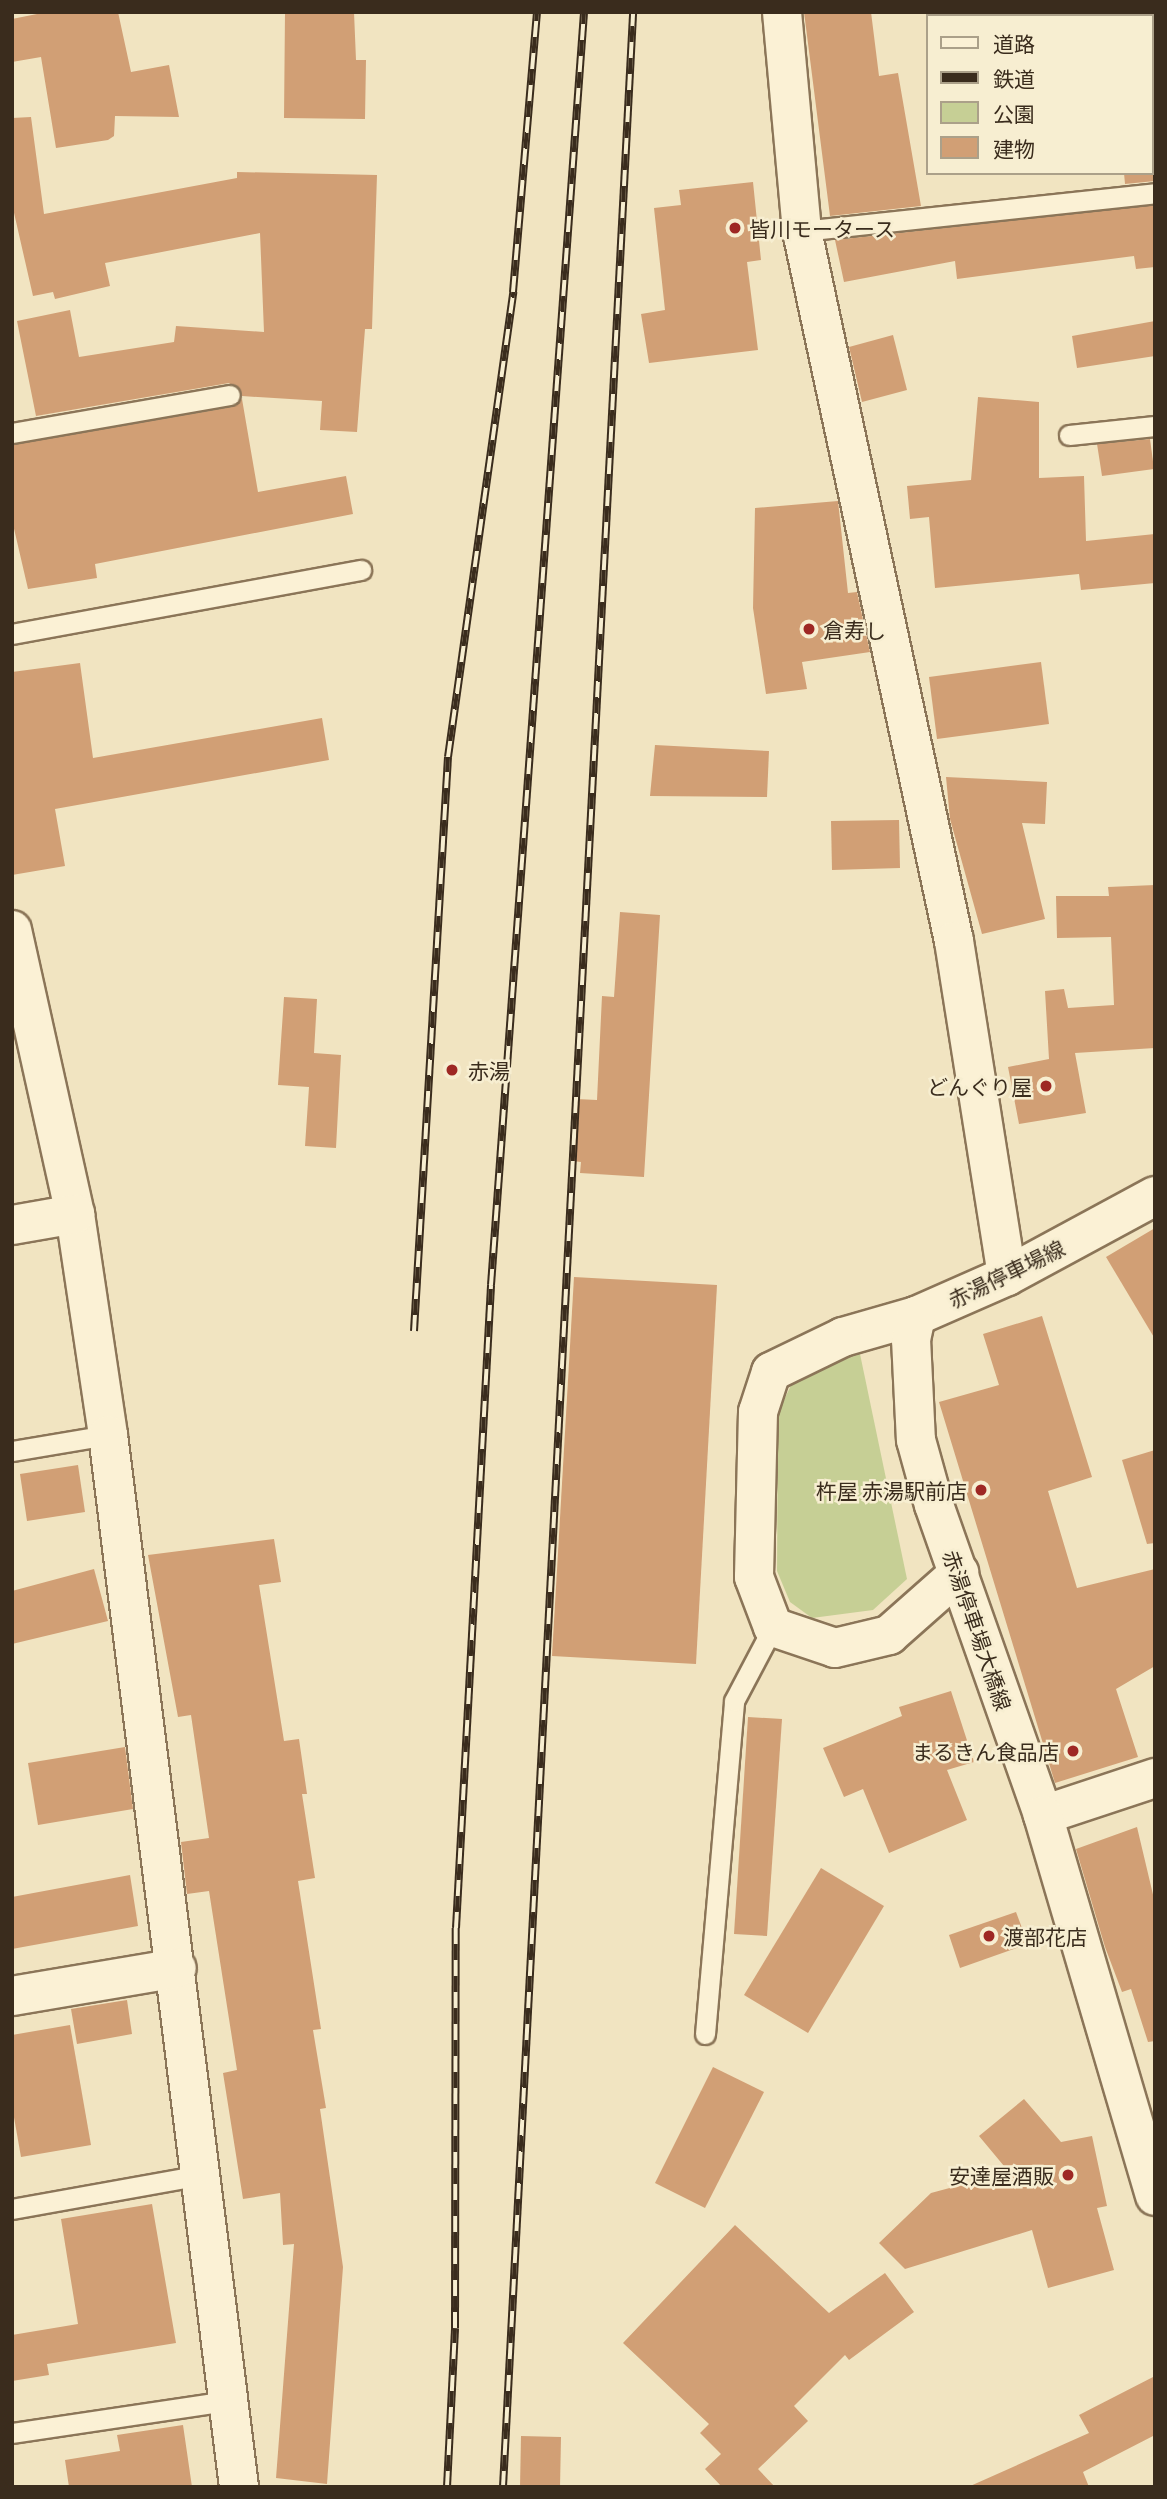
<!DOCTYPE html>
<html>
<head>
<meta charset="utf-8">
<style>
  body { margin:0 }
  #map { position:relative; width:1167px; height:2499px; overflow:hidden; background:#f1e4c1; font-family:Literata,"Noto Sans JP",serif }
  div>[style] { position:absolute }
  .green>* { inset:0; background:#c6cf95 }
  .building>* { inset:0; background:#d19f75 }
  .roads { filter:drop-shadow(2px 0 #8b7558) drop-shadow(-2px 0 #8b7558) drop-shadow(0 2px #8b7558) drop-shadow(0 -2px #8b7558) }
  .service>* { height:19px; margin:-9.5px; padding:0 9.5px; transform-origin:9.5px; border-radius:9.5px; background:#fbf1d5 }
  .minor>* { height:38px; margin:-19px; padding:0 19px; transform-origin:19px; border-radius:19px; background:#fbf1d5 }
  .tertiary>* { height:38px; margin:-19px; padding:0 19px; transform-origin:19px; border-radius:19px; background:#fbf1d5 }
  .secondary>* { height:38px; margin:-19px; padding:0 19px; transform-origin:19px; border-radius:19px; background:#fbf1d5 }
  .rail>* { height:8px; margin-top:-4px; transform-origin:0; background:repeating-linear-gradient(90deg,#f7eed1 0 16px,#3a2c1d 0 32px); box-sizing:border-box; border-block:2px solid #3a2c1d }
  .dots>* { width:19px; height:19px; translate:-50% -50%; box-sizing:border-box; border:4px solid #f7eed1; border-radius:50% }
  span { translate:-50% -50%; white-space:nowrap; text-align:center; line-height:1.15; -webkit-text-stroke:5px #f7eed1; paint-order:stroke }
  .poi-label { font-size:21px; color:#3a2c1d }
  .left { translate:0 -50%; text-align:left }
  .right { translate:-100% -50%; text-align:right }
  .street-label { font-size:21px; color:#3a2c1d }
  .frame { position:absolute; inset:0; border:14px solid #3a2c1d; pointer-events:none }
  .legend { position:absolute; left:926px; top:14px; width:228px; height:161px; box-sizing:border-box; background:#f7eed1; border:2px solid #aba089; margin:0; padding:9px 12px; list-style:none; font-size:21px; color:#3a2c1d }
  .legend li { display:flex; align-items:center; gap:14px; height:35px }
  .legend b { width:35px; border:2px solid #aba089 }
</style>
</head>
<body>
<div id="map">
  <div class="green">
    <i style="clip-path:polygon(860px 1354px,907px 1579px,873px 1610px,812px 1618px,790px 1602px,777px 1571px,778px 1413px,792px 1383px,810px 1370px)"></i>
  </div>
  <div class="building">
    <i style="clip-path:polygon(47px 12px,118px 12px,131px 72px,169px 65px,179px 117px,115px 116px,114px 136px,108px 140px,56px 148px,41px 57px,12px 62px,12px 19px)"></i>
    <i style="clip-path:polygon(285px 12px,354px 12px,356px 60px,366px 60px,365px 119px,284px 118px)"></i>
    <i style="clip-path:polygon(804px 12px,871px 12px,879px 76px,898px 73px,921px 206px,830px 216px)"></i>
    <i style="clip-path:polygon(31px 117px,44px 214px,237px 178px,237px 172px,377px 175px,372px 329px,365px 329px,357px 432px,320px 430px,322px 401px,242px 396px,229px 383px,36px 416px,17px 321px,70px 310px,79px 357px,174px 342px,176px 326px,264px 332px,260px 233px,105px 263px,110px 286px,55px 299px,53px 292px,33px 296px,12px 204px,12px 118px)"></i>
    <i style="clip-path:polygon(1124px 173px,1155px 173px,1155px 181px,1125px 184px)"></i>
    <i style="clip-path:polygon(753px 182px,761px 260px,747px 262px,758px 350px,649px 363px,641px 314px,665px 310px,654px 208px,681px 205px,679px 190px)"></i>
    <i style="clip-path:polygon(1155px 205px,1155px 267px,1136px 269px,1134px 256px,957px 279px,955px 261px,844px 282px,835px 240px)"></i>
    <i style="clip-path:polygon(1155px 321px,1155px 356px,1077px 368px,1072px 336px)"></i>
    <i style="clip-path:polygon(893px 335px,907px 390px,862px 402px,849px 347px)"></i>
    <i style="clip-path:polygon(978px 397px,1039px 402px,1039px 478px,1084px 476px,1086px 541px,1155px 534px,1155px 583px,1081px 590px,1079px 574px,935px 588px,929px 517px,910px 519px,907px 486px,971px 480px)"></i>
    <i style="clip-path:polygon(242px 399px,258px 492px,346px 476px,353px 514px,95px 564px,97px 578px,28px 589px,12px 520px,12px 445px,232px 407px)"></i>
    <i style="clip-path:polygon(1150px 439px,1154px 469px,1102px 476px,1097px 444px)"></i>
    <i style="clip-path:polygon(838px 501px,848px 593px,857px 592px,870px 652px,802px 662px,807px 689px,766px 694px,753px 608px,755px 508px)"></i>
    <i style="clip-path:polygon(1041px 662px,1049px 724px,937px 739px,929px 677px)"></i>
    <i style="clip-path:polygon(80px 663px,93px 758px,322px 718px,329px 760px,55px 809px,65px 866px,12px 875px,12px 672px)"></i>
    <i style="clip-path:polygon(655px 745px,769px 751px,767px 797px,650px 796px)"></i>
    <i style="clip-path:polygon(946px 777px,1047px 782px,1045px 824px,1022px 823px,1045px 919px,982px 934px,950px 819px)"></i>
    <i style="clip-path:polygon(899px 820px,900px 868px,832px 870px,831px 821px)"></i>
    <i style="clip-path:polygon(1155px 885px,1155px 1048px,1075px 1053px,1086px 1113px,1019px 1124px,1008px 1067px,1049px 1059px,1045px 991px,1064px 989px,1068px 1008px,1114px 1005px,1111px 937px,1057px 938px,1056px 896px,1109px 896px,1108px 887px)"></i>
    <i style="clip-path:polygon(620px 912px,660px 915px,644px 1177px,580px 1173px,581px 1162px,573px 1161px,576px 1099px,597px 1100px,602px 996px,614px 997px)"></i>
    <i style="clip-path:polygon(284px 997px,317px 999px,314px 1053px,341px 1055px,336px 1148px,305px 1146px,309px 1087px,278px 1085px)"></i>
    <i style="clip-path:polygon(1155px 1228px,1155px 1339px,1106px 1257px)"></i>
    <i style="clip-path:polygon(574px 1277px,717px 1285px,696px 1664px,552px 1656px)"></i>
    <i style="clip-path:polygon(1042px 1316px,1092px 1477px,1048px 1491px,1077px 1588px,1155px 1569px,1155px 1666px,1116px 1689px,1138px 1757px,1055px 1783px,939px 1402px,999px 1385px,983px 1334px)"></i>
    <i style="clip-path:polygon(1155px 1450px,1155px 1543px,1147px 1544px,1122px 1460px)"></i>
    <i style="clip-path:polygon(78px 1465px,85px 1512px,27px 1521px,20px 1474px)"></i>
    <i style="clip-path:polygon(274px 1539px,281px 1582px,259px 1585px,284px 1741px,299px 1739px,307px 1794px,302px 1794px,315px 1878px,298px 1881px,321px 2029px,313px 2030px,326px 2108px,320px 2109px,343px 2267px,327px 2484px,276px 2478px,294px 2244px,283px 2245px,280px 2193px,243px 2199px,223px 2073px,237px 2070px,209px 1891px,187px 1894px,181px 1842px,209px 1838px,191px 1715px,178px 1717px,148px 1555px)"></i>
    <i style="clip-path:polygon(94px 1569px,108px 1621px,12px 1644px,12px 1591px)"></i>
    <i style="clip-path:polygon(951px 1691px,974px 1762px,947px 1770px,967px 1820px,889px 1853px,863px 1789px,844px 1797px,823px 1748px,902px 1716px,899px 1707px)"></i>
    <i style="clip-path:polygon(748px 1717px,782px 1719px,767px 1936px,734px 1934px)"></i>
    <i style="clip-path:polygon(125px 1747px,133px 1809px,38px 1825px,28px 1763px)"></i>
    <i style="clip-path:polygon(1137px 1827px,1155px 1903px,1155px 2041px,1148px 2042px,1131px 1989px,1122px 1992px,1105px 1947px,1076px 1849px)"></i>
    <i style="clip-path:polygon(821px 1868px,884px 1906px,808px 2033px,744px 1995px)"></i>
    <i style="clip-path:polygon(130px 1875px,138px 1926px,12px 1949px,12px 1897px)"></i>
    <i style="clip-path:polygon(1016px 1912px,1028px 1944px,960px 1968px,949px 1935px)"></i>
    <i style="clip-path:polygon(127px 2000px,132px 2034px,77px 2044px,71px 2009px)"></i>
    <i style="clip-path:polygon(70px 2025px,91px 2145px,21px 2157px,12px 2106px,12px 2035px)"></i>
    <i style="clip-path:polygon(713px 2067px,764px 2092px,705px 2208px,655px 2183px)"></i>
    <i style="clip-path:polygon(1024px 2099px,1061px 2142px,1092px 2136px,1107px 2206px,1097px 2208px,1114px 2270px,1048px 2288px,1032px 2230px,905px 2269px,879px 2243px,931px 2193px,1009px 2172px,979px 2136px)"></i>
    <i style="clip-path:polygon(152px 2204px,176px 2343px,47px 2364px,49px 2375px,12px 2381px,12px 2335px,78px 2324px,61px 2219px)"></i>
    <i style="clip-path:polygon(735px 2225px,829px 2313px,885px 2273px,914px 2312px,849px 2360px,845px 2355px,794px 2406px,808px 2421px,758px 2469px,775px 2487px,722px 2487px,705px 2469px,721px 2454px,700px 2433px,709px 2424px,623px 2343px)"></i>
    <i style="clip-path:polygon(1155px 2376px,1155px 2435px,1083px 2472px,1089px 2487px,968px 2487px,1089px 2433px,1079px 2415px)"></i>
    <i style="clip-path:polygon(183px 2425px,192px 2487px,69px 2487px,65px 2460px,120px 2451px,117px 2435px)"></i>
    <i style="clip-path:polygon(521px 2436px,561px 2437px,560px 2487px,520px 2487px)"></i>
  </div>
  <div class="roads">
    <div class="service">
      <i style="left:802px;top:231px;width:355px;rotate:-6.1deg"></i>
      <i style="left:12px;top:433px;width:221px;rotate:-9.9deg"></i>
      <i style="left:1069px;top:435px;width:86px;rotate:-6deg"></i>
      <i style="left:12px;top:634px;width:355px;rotate:-10.4deg"></i>
      <i style="left:12px;top:1451px;width:97px;rotate:-9.5deg"></i>
      <i style="left:705px;top:2034px;width:334px;rotate:-85deg"></i>
      <i style="left:734px;top:1701px;width:84px;rotate:-62.2deg"></i>
      <i style="left:12px;top:2209px;width:192px;rotate:-10.2deg"></i>
      <i style="left:12px;top:2433px;width:217px;rotate:-8.5deg"></i>
    </div>
    <div class="minor">
      <i style="left:12px;top:930px;width:291px;rotate:77.5deg"></i>
      <i style="left:75px;top:1214px;width:223px;rotate:81.5deg"></i>
      <i style="left:108px;top:1435px;width:1060px;rotate:82.9deg"></i>
      <i style="left:12px;top:1225px;width:64px;rotate:-9.9deg"></i>
      <i style="left:916px;top:1316px;width:76px;rotate:164deg"></i>
      <i style="left:843px;top:1337px;width:80px;rotate:154.1deg"></i>
      <i style="left:771px;top:1372px;width:42px;rotate:108deg"></i>
      <i style="left:758px;top:1412px;width:165px;rotate:91.4deg"></i>
      <i style="left:754px;top:1577px;width:53px;rotate:69.2deg"></i>
      <i style="left:773px;top:1627px;width:65px;rotate:18.7deg"></i>
      <i style="left:835px;top:1648px;width:56px;rotate:-13.5deg"></i>
      <i style="left:889px;top:1635px;width:94px;rotate:-41.5deg"></i>
      <i style="left:1043px;top:1815px;width:118px;rotate:-18.3deg"></i>
      <i style="left:12px;top:1996px;width:167px;rotate:-9.6deg"></i>
    </div>
    <div class="tertiary">
      <i style="left:782px;top:12px;width:220px;rotate:84.8deg"></i>
      <i style="left:802px;top:231px;width:726px;rotate:77.92deg"></i>
      <i style="left:954px;top:941px;width:339px;rotate:81deg"></i>
    </div>
    <div class="secondary">
      <i style="left:1155px;top:1196px;width:168px;rotate:151.6deg"></i>
      <i style="left:1007px;top:1276px;width:99px;rotate:156.3deg"></i>
      <i style="left:916px;top:1316px;width:24px;rotate:102deg"></i>
      <i style="left:911px;top:1339px;width:101px;rotate:87.2deg"></i>
      <i style="left:916px;top:1440px;width:67px;rotate:74.5deg"></i>
      <i style="left:934px;top:1505px;width:329px;rotate:70.6deg"></i>
      <i style="left:1043px;top:1815px;width:397px;rotate:73.6deg"></i>
    </div>
  </div>
  <div class="rail">
    <i style="left:414px;top:1331px;width:575px;rotate:-86.61deg"></i>
    <i style="left:448px;top:757px;width:470px;rotate:-82deg"></i>
    <i style="left:513px;top:292px;width:281px;rotate:-85.1deg"></i>
    <i style="left:447px;top:2487px;width:159px;rotate:-87.1deg"></i>
    <i style="left:455px;top:2328px;width:400px;rotate:-89.9deg"></i>
    <i style="left:456px;top:1928px;width:644px;rotate:-86.88deg"></i>
    <i style="left:491px;top:1285px;width:1276px;rotate:-85.82deg"></i>
    <i style="left:503px;top:2487px;width:2478px;rotate:-86.99deg"></i>
  </div>
  <div class="dots">
    <i style="left:735px;top:228px;background:#9e2824"></i>
    <i style="left:809px;top:629px;background:#9e2824"></i>
    <i style="left:452px;top:1070px;background:#9e2824"></i>
    <i style="left:1046px;top:1086px;background:#9e2824"></i>
    <i style="left:981px;top:1490px;background:#9e2824"></i>
    <i style="left:1073px;top:1751px;background:#9e2824"></i>
    <i style="left:989px;top:1936px;background:#9e2824"></i>
    <i style="left:1068px;top:2175px;background:#9e2824"></i>
  </div>
  <div class="poi-label">
    <span class="left" style="left:749px;top:228px">皆川モータース</span>
    <span class="left" style="left:823px;top:629px">倉寿し</span>
    <span class="left" style="left:468px;top:1070px">赤湯</span>
    <span class="right" style="left:1032px;top:1086px">どんぐり屋</span>
    <span class="right" style="left:967px;top:1490px">杵屋 赤湯駅前店</span>
    <span class="right" style="left:1059px;top:1751px">まるきん食品店</span>
    <span class="left" style="left:1003px;top:1936px">渡部花店</span>
    <span class="right" style="left:1054px;top:2175px">安達屋酒販</span>
  </div>
  <div class="street-label">
    <span style="left:1006px;top:1273px;rotate:-26deg">赤湯停車場線</span>
    <span style="left:978px;top:1630px;rotate:71deg">赤湯停車場大橋線</span>
  </div>
  <div class="frame"></div>
  <ul class="legend">
  <li><b style="height:9px;background:#fbf1d5"></b>道路</li>
  <li><b style="height:9px;background:#3a2c1d"></b>鉄道</li>
  <li><b style="height:19px;background:#c6cf95"></b>公園</li>
  <li><b style="height:19px;background:#d19f75"></b>建物</li>
  </ul>
</div>
</body>
</html>
